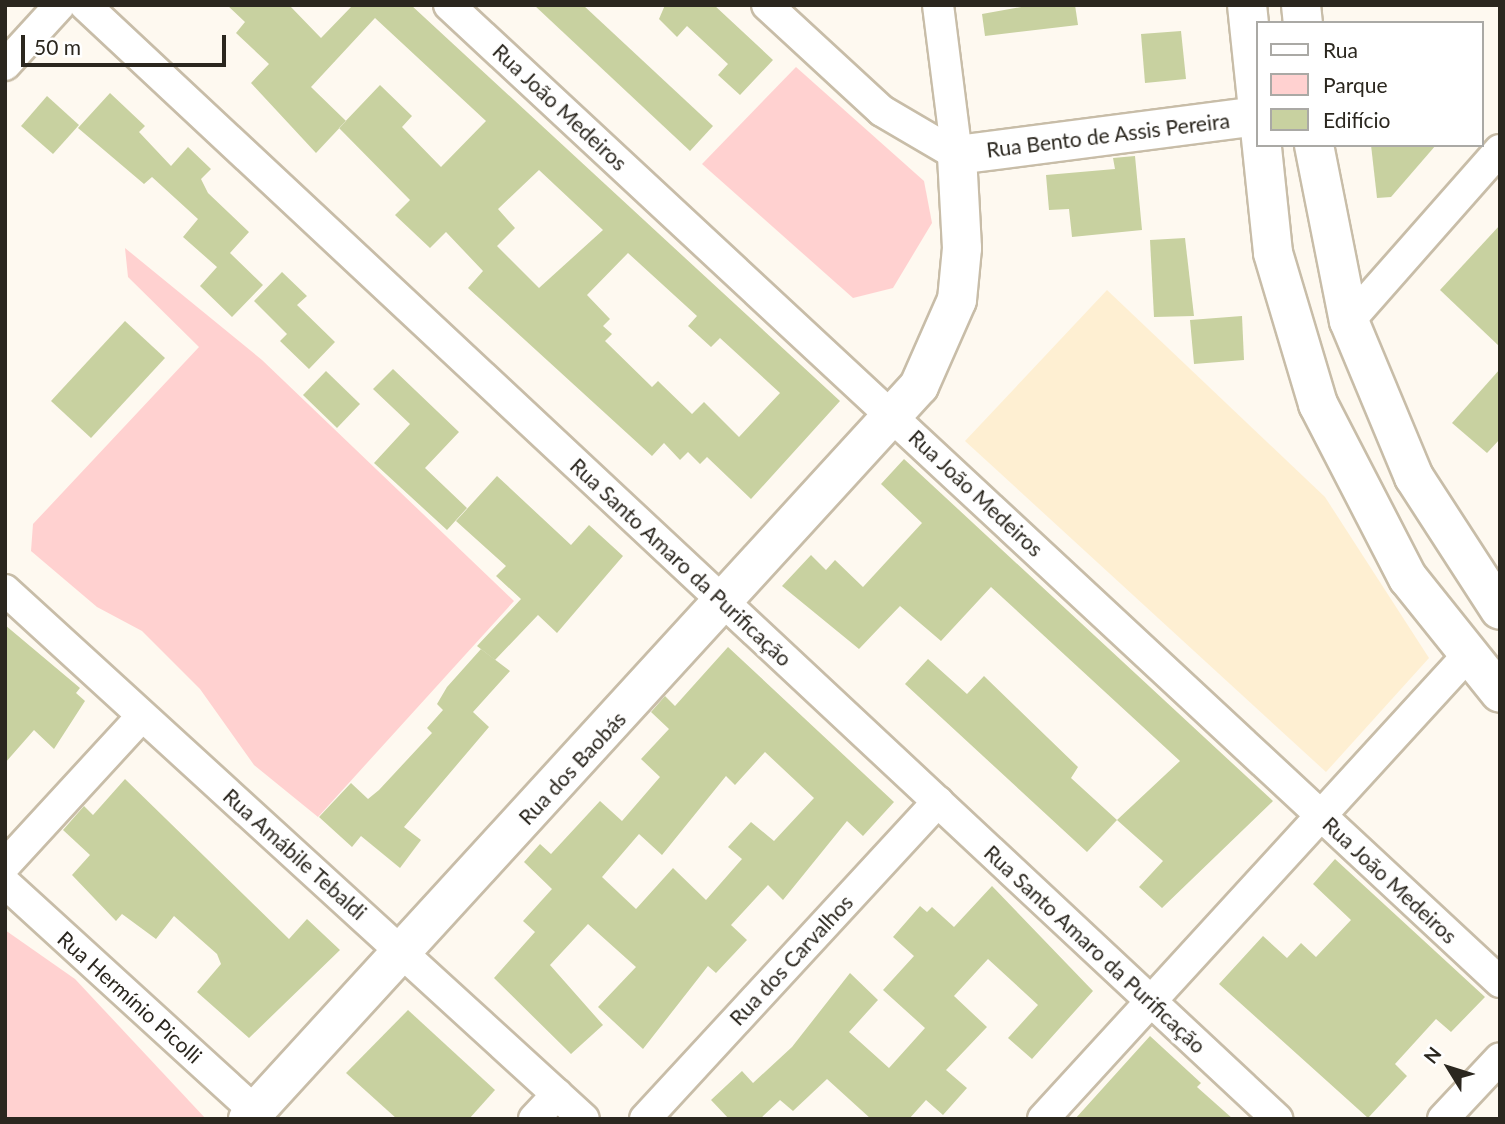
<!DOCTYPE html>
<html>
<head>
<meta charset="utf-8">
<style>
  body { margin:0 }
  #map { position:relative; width:1505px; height:1124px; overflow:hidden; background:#fef9f0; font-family:Lato,sans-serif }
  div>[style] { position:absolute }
  .built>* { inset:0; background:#feefd2 }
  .green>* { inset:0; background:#ffd1d0 }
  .building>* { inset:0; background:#c8d1a0 }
  .roads { filter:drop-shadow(2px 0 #c8bda8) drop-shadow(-2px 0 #c8bda8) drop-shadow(0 2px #c8bda8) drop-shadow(0 -2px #c8bda8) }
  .minor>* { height:30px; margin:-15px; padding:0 15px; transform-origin:15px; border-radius:15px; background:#fff }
  .tertiary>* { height:38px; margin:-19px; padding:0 19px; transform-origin:19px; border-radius:19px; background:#fff }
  span { translate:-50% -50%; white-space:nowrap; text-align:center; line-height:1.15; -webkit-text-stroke:7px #fff; paint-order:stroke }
  .street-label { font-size:21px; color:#2b271f }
  .frame { position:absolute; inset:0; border:7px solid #2b271f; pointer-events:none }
  .legend { position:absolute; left:1256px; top:21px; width:228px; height:126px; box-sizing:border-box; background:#fff; border:2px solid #aaa9a5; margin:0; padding:9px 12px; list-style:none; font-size:21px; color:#2b271f }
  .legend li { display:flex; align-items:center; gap:14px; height:35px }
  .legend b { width:35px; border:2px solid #aaa9a5 }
  .north { position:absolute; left:1414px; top:1033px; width:70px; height:70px; -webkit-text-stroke:5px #fff; paint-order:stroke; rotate:308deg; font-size:19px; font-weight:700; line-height:28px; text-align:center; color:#2b271f }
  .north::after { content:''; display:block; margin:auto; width:24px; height:32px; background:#2b271f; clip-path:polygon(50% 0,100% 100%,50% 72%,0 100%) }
  .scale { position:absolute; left:21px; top:35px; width:205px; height:32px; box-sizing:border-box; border:4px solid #2b271f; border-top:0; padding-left:9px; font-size:21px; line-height:24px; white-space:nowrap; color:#2b271f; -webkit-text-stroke:5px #fff; paint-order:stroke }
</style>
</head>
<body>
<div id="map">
  <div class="built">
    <i style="clip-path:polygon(1107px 290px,1325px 497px,1429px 658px,1326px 772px,965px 441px)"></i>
  </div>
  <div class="green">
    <i style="clip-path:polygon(796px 67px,924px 181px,932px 223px,893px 288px,853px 298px,702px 164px)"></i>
    <i style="clip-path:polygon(125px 248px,262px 360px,514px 601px,318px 817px,254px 765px,200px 689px,142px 631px,97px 607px,31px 551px,33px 524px,199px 347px,128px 277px)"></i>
    <i style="clip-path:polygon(5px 930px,75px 979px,206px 1119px,5px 1119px)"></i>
  </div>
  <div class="building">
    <i style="clip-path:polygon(evenodd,227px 5px,289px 5px,321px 38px,353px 5px,411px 5px,840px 401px,751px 499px,707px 457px,700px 464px,688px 452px,680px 460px,664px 443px,652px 456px,468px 288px,483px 271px,446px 232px,430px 248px,395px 215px,410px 200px,339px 128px,380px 85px,412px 116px,402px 127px,441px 167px,486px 121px,375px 18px,311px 87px,346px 121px,316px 153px,251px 83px,269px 64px,236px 33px,245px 22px,227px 5px,539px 170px,603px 230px,539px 288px,497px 246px,515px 228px,498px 209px,539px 170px,227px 5px,628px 253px,697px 316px,688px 326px,711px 347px,720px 338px,780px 393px,739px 437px,704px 402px,692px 414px,658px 381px,652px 387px,605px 341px,612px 334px,603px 326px,610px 319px,587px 295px,628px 253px)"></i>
    <i style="clip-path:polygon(534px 5px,583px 5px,713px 126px,690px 151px)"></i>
    <i style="clip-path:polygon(665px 5px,714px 5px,773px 60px,740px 95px,718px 75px,728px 64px,687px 26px,677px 37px,659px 19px)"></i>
    <i style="clip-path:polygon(1032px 5px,1075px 5px,1078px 25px,985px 36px,982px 14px)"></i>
    <i style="clip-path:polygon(1181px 31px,1186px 79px,1145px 83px,1141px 34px)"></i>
    <i style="clip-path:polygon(110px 93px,145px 126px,139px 132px,171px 166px,188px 147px,211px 169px,201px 179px,208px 193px,249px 232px,230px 253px,263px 285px,232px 317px,200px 286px,217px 267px,183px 237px,198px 219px,152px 177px,144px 184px,78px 128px)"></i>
    <i style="clip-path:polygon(47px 96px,79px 125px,53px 154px,21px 126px)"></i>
    <i style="clip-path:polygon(1371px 145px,1436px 145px,1391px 197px,1377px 198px)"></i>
    <i style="clip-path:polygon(1135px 156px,1142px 230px,1072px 237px,1069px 209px,1049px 210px,1046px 175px,1115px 169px,1113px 158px)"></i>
    <i style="clip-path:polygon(1500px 225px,1500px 347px,1440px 290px)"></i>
    <i style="clip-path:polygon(1185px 238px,1194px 316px,1154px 317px,1150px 240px)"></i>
    <i style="clip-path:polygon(282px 272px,307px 296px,297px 305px,335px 342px,309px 369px,280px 341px,287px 334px,254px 301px)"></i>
    <i style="clip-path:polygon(1242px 316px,1244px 360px,1194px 364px,1190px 320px)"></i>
    <i style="clip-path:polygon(125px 321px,165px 358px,91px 438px,51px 401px)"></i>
    <i style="clip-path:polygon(393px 369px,459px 432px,425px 468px,467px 508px,447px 530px,374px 463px,410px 424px,373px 389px)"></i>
    <i style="clip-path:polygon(1500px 369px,1500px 439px,1487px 453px,1452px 423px)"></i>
    <i style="clip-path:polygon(326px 371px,360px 404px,337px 428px,303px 395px)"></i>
    <i style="clip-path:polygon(904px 459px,1273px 801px,1162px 908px,1139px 887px,1163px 861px,1117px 820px,1180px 761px,991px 587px,941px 641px,900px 606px,859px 649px,782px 586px,811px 555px,826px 570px,835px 560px,863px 587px,922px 523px,881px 484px)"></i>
    <i style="clip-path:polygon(497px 476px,571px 545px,589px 525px,623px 556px,557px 633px,538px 615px,495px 660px,477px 646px,521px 599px,496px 576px,506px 566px,456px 521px)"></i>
    <i style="clip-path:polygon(5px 625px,80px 688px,76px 693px,85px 701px,54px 749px,34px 730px,5px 763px)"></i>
    <i style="clip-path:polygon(evenodd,728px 647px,894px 802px,863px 836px,847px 821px,783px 900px,768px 885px,731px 925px,747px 940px,716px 973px,708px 966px,643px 1049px,598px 1007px,636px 967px,588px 924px,550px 965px,603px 1025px,571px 1054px,494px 978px,535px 932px,523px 921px,552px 889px,524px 862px,540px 844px,551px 854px,600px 801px,622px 821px,660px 777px,641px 759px,669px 729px,651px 712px,665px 696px,675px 706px,728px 647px,765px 752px,814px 798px,774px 841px,751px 822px,728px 847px,742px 859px,706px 900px,673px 868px,636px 909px,602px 877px,639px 834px,662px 855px,726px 776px,735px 785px,765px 752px)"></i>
    <i style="clip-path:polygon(481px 649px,510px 671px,473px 712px,489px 727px,404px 827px,421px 840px,400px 868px,361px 836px,352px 847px,319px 817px,351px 783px,368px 799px,379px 790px,432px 733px,427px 728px,443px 710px,437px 704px,447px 687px)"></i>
    <i style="clip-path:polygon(928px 659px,967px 694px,984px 676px,1078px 767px,1071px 778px,1117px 820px,1087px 852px,905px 684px)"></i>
    <i style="clip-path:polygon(125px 779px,289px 939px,307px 919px,340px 950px,249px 1038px,197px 992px,221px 964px,217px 954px,174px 916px,156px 939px,122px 914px,116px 921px,72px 875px,90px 855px,63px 830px,84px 806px,93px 815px)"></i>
    <i style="clip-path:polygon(1335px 859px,1485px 997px,1451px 1032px,1436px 1019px,1395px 1064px,1407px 1076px,1368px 1118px,1219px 984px,1263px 936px,1287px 958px,1301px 943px,1316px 957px,1351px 920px,1313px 884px)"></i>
    <i style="clip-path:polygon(992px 886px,1093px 991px,1032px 1059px,1008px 1038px,1038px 1005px,988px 959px,954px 996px,987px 1027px,946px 1070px,967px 1088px,943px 1115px,926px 1100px,909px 1119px,871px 1119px,827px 1079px,793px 1111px,780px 1100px,760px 1119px,729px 1119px,711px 1100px,742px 1071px,753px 1083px,792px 1047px,850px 973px,878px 1000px,849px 1032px,889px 1068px,925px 1028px,883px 990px,914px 956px,893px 937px,920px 906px,927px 912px,932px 907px,954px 927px)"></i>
    <i style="clip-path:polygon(408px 1010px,495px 1090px,469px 1119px,397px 1119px,346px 1073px)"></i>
    <i style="clip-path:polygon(1150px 1036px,1201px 1083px,1197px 1087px,1233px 1119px,1075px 1119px)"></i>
  </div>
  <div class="roads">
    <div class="minor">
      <i style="left:85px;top:5px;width:1632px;rotate:43.06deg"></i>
      <i style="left:449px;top:5px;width:1435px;rotate:42.91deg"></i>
      <i style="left:767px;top:5px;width:156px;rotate:42.7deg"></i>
      <i style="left:882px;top:111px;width:87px;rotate:30.4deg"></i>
      <i style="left:938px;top:5px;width:151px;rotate:82.8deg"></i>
      <i style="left:5px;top:65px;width:81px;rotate:-47.5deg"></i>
      <i style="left:1349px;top:321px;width:228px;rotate:-48.6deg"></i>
      <i style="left:5px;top:590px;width:784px;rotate:42.42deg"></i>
      <i style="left:5px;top:865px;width:202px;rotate:-47.4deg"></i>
      <i style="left:5px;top:883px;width:338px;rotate:42.4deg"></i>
      <i style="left:534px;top:1119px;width:34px;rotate:-47deg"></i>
      <i style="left:645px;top:1119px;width:432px;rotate:-47.3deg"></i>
      <i style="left:1043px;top:1119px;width:628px;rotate:-47.52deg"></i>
      <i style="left:1443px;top:1119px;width:83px;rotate:-46.9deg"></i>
    </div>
    <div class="tertiary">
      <i style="left:1247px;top:5px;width:249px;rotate:84deg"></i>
      <i style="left:1273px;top:253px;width:158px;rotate:73.4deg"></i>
      <i style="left:1318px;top:404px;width:196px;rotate:62.7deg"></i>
      <i style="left:1408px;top:578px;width:147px;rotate:51.3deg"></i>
      <i style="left:1301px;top:5px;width:18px;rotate:84deg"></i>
      <i style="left:1314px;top:145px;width:179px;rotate:78.8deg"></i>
      <i style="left:1349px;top:321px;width:169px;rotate:67.4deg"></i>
      <i style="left:1414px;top:477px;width:158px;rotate:57.1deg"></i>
      <i style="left:248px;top:1119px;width:994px;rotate:-47.53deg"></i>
      <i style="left:919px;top:386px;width:94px;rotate:-66.2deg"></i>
      <i style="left:957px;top:300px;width:52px;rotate:-84.5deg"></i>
      <i style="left:962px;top:248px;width:93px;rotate:-93.1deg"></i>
      <i style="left:957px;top:155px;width:304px;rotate:-7.4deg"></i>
    </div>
  </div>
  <div class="street-label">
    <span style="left:560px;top:107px;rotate:43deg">Rua João Medeiros</span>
    <span style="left:1108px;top:135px;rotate:-7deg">Rua Bento de Assis Pereira</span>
    <span style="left:976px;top:493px;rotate:43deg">Rua João Medeiros</span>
    <span style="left:681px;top:562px;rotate:43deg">Rua Santo Amaro da Purificação</span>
    <span style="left:572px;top:768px;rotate:-47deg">Rua dos Baobás</span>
    <span style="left:295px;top:854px;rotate:42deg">Rua Amábile Tebaldi</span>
    <span style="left:1390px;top:880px;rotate:43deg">Rua João Medeiros</span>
    <span style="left:1095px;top:949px;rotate:43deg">Rua Santo Amaro da Purificação</span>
    <span style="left:791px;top:960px;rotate:-47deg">Rua dos Carvalhos</span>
    <span style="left:130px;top:997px;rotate:42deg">Rua Hermínio Picolli</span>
  </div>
  <div class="frame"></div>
  <ul class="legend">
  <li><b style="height:9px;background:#fff"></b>Rua</li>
  <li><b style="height:19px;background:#ffd1d0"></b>Parque</li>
  <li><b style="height:19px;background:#c8d1a0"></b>Edifício</li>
  </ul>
  <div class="north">N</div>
  <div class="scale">50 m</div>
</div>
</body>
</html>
